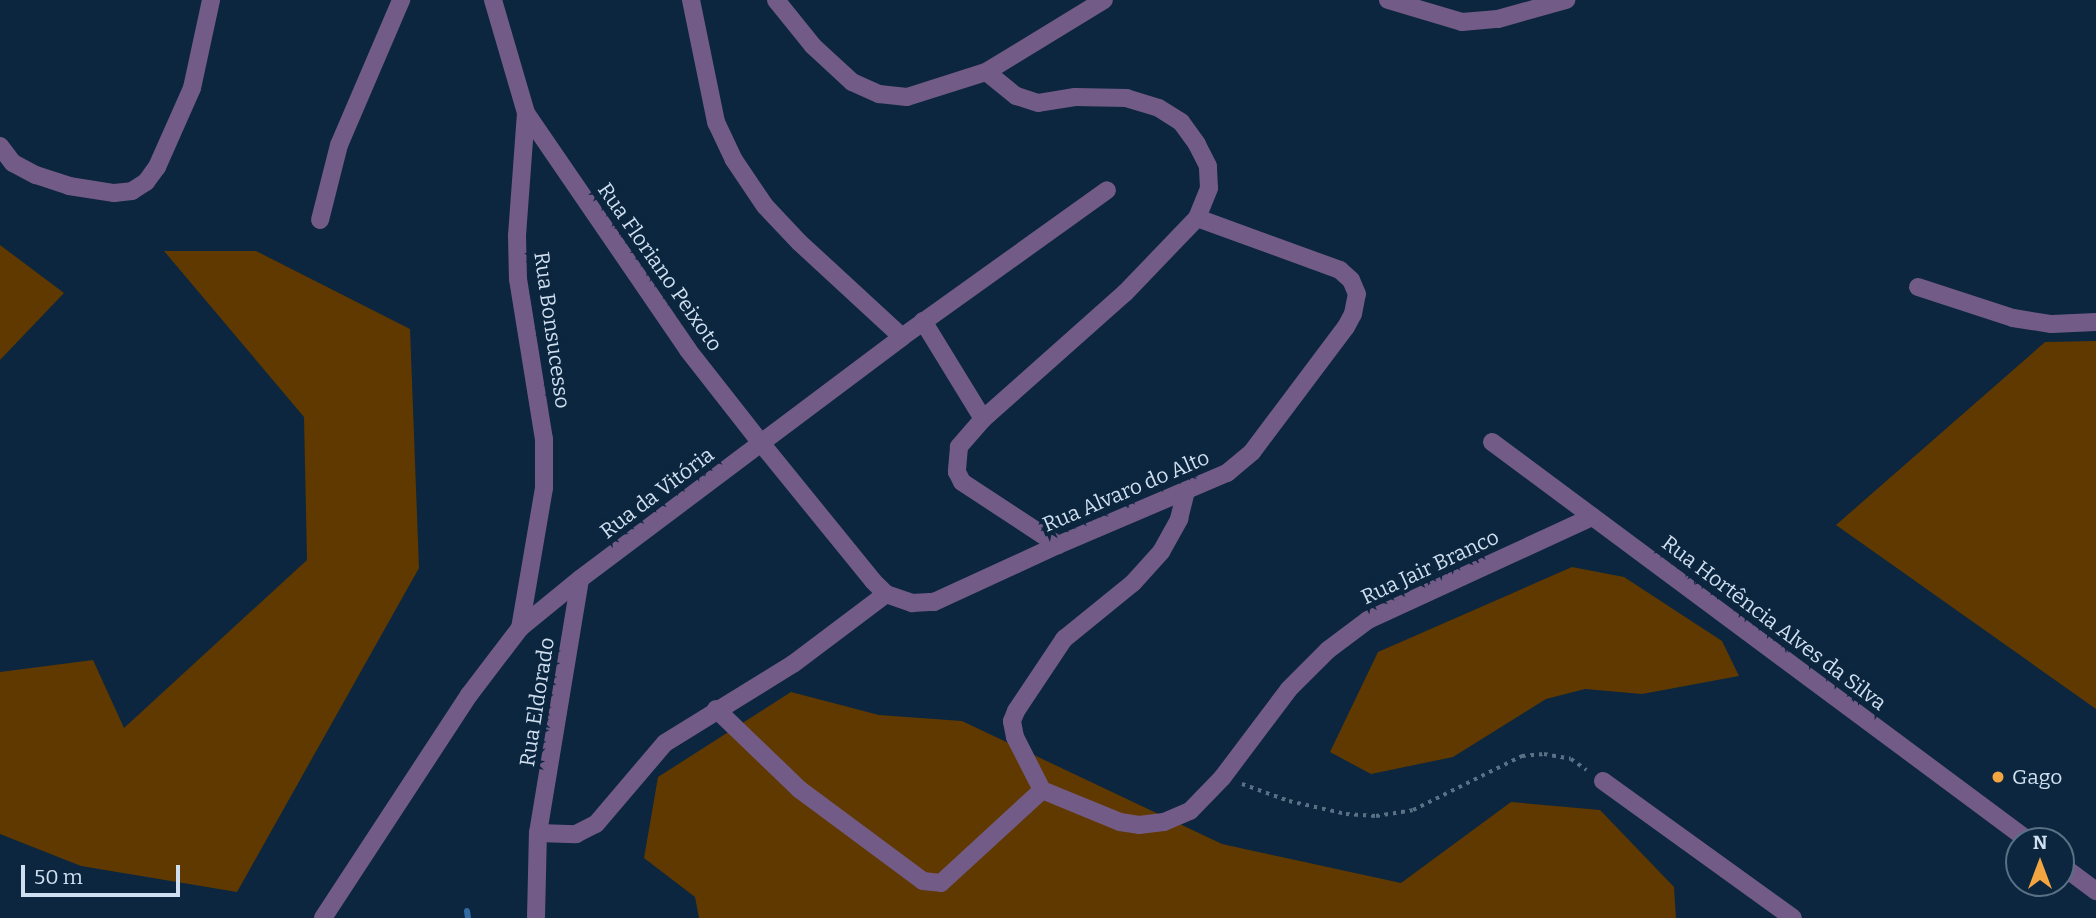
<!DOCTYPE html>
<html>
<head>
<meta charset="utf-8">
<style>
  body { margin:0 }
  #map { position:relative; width:2096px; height:918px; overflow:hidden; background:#0b263e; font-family:Bitter,serif }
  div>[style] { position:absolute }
  .green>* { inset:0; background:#5f3900 }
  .stream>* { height:6px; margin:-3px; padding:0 3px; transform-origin:3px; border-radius:3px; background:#316ba1 }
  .path>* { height:3.5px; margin-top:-1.75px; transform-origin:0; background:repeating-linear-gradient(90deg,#597085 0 3.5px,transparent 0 8.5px) }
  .street>* { height:18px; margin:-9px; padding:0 9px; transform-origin:9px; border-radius:9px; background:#735b87 }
  .dots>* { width:19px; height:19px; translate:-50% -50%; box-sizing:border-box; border:4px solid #0b263e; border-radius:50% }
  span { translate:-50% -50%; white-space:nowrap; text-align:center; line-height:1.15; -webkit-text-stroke:7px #0b263e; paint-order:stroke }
  .street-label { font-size:21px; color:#cfdfef }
  .poi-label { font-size:21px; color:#cfdfef }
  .left { translate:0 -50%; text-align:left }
  .north { position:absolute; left:2005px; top:827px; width:70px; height:70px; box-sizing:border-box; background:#0b263e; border:2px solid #597085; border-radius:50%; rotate:0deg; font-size:19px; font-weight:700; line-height:28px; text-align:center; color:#cfdfef }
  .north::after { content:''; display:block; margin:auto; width:24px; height:32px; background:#f2a541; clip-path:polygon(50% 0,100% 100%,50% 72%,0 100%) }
  .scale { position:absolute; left:21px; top:865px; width:159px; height:32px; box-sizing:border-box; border:4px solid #cfdfef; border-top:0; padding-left:9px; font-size:21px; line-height:24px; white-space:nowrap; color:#cfdfef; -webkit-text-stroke:5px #0b263e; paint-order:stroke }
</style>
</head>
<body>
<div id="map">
  <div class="green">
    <i style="clip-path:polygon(0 245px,64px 293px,0 360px)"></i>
    <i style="clip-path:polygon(164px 251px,256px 251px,410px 329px,419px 568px,237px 892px,81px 866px,0 834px,0 672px,93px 660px,124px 728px,307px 560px,304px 417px)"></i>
    <i style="clip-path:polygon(2096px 341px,2096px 709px,1836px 525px,2045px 342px)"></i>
    <i style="clip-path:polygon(1572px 567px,1624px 577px,1722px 641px,1739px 676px,1642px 694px,1585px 689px,1546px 699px,1453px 757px,1371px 774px,1330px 752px,1378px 652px)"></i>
    <i style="clip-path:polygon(791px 692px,879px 715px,962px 721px,1222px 844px,1401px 883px,1511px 802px,1600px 810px,1674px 887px,1676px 918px,699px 918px,695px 897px,644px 858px,658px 777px)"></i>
  </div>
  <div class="stream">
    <i style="left:467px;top:911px;width:7px;rotate:82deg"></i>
  </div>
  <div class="path">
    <i style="left:1242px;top:784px;width:50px;rotate:19.9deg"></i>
    <i style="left:1289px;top:801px;width:58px;rotate:12.8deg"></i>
    <i style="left:1346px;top:814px;width:30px;rotate:4deg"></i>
    <i style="left:1376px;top:816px;width:37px;rotate:-9deg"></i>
    <i style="left:1413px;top:810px;width:122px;rotate:-26.4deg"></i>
    <i style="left:1522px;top:756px;width:22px;rotate:-5deg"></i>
    <i style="left:1544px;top:754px;width:27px;rotate:10deg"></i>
    <i style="left:1571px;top:759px;width:19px;rotate:35deg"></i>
  </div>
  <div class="street">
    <i style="left:493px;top:0;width:118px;rotate:73.7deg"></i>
    <i style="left:526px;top:113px;width:123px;rotate:94.2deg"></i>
    <i style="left:517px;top:236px;width:43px;rotate:88.7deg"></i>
    <i style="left:518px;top:279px;width:162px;rotate:80.8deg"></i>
    <i style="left:544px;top:439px;width:49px;rotate:90deg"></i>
    <i style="left:544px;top:488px;width:142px;rotate:99.7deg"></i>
    <i style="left:691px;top:0;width:125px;rotate:78.4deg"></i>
    <i style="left:716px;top:122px;width:42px;rotate:64.7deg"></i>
    <i style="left:734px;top:160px;width:55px;rotate:56deg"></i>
    <i style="left:765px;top:206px;width:50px;rotate:46.6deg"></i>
    <i style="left:799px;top:242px;width:140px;rotate:42.7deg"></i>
    <i style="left:776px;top:0;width:59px;rotate:51.2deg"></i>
    <i style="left:813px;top:46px;width:53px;rotate:42.7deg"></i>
    <i style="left:852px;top:82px;width:30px;rotate:24deg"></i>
    <i style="left:879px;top:94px;width:28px;rotate:6deg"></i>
    <i style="left:907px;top:97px;width:83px;rotate:-17.6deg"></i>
    <i style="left:986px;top:72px;width:138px;rotate:-31.4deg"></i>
    <i style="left:1388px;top:0;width:77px;rotate:16.6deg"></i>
    <i style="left:1462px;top:22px;width:36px;rotate:-5deg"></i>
    <i style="left:1498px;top:19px;width:71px;rotate:-15.6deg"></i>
    <i style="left:526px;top:113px;width:287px;rotate:55.6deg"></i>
    <i style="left:688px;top:350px;width:118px;rotate:51.9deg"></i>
    <i style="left:761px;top:443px;width:178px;rotate:50.9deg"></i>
    <i style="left:873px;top:581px;width:18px;rotate:45deg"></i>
    <i style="left:886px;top:594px;width:28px;rotate:19deg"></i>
    <i style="left:912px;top:603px;width:22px;rotate:-3deg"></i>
    <i style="left:934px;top:602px;width:136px;rotate:-24.7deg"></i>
    <i style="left:1058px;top:545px;width:184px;rotate:-23.1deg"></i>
    <i style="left:1227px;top:473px;width:33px;rotate:-40deg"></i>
    <i style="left:1252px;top:452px;width:156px;rotate:-53.1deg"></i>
    <i style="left:1346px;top:327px;width:15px;rotate:-62deg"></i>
    <i style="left:1353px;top:314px;width:20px;rotate:-79deg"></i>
    <i style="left:1357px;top:294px;width:15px;rotate:-113deg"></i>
    <i style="left:1351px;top:280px;width:15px;rotate:-138deg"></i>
    <i style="left:1340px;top:270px;width:152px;rotate:-160deg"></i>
    <i style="left:0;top:146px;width:21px;rotate:53deg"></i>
    <i style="left:13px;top:163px;width:26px;rotate:28deg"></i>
    <i style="left:36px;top:175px;width:35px;rotate:18deg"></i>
    <i style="left:69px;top:186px;width:46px;rotate:8.8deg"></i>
    <i style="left:114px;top:193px;width:18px;rotate:-6deg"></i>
    <i style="left:132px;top:191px;width:17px;rotate:-33deg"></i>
    <i style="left:146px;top:182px;width:19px;rotate:-54deg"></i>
    <i style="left:157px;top:167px;width:86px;rotate:-66.1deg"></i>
    <i style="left:192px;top:88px;width:90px;rotate:-77.8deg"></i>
    <i style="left:320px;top:220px;width:77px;rotate:-75.8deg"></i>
    <i style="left:339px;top:145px;width:158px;rotate:-66.8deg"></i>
    <i style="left:1918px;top:287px;width:100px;rotate:18.1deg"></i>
    <i style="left:2013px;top:318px;width:39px;rotate:9deg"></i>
    <i style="left:2052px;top:324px;width:44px;rotate:-2.6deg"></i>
    <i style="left:923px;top:321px;width:115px;rotate:58.5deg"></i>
    <i style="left:983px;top:419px;width:37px;rotate:131deg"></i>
    <i style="left:959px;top:447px;width:25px;rotate:95deg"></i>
    <i style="left:957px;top:472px;width:11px;rotate:63deg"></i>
    <i style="left:962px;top:482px;width:115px;rotate:33.3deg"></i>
    <i style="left:983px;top:419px;width:190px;rotate:-41.6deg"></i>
    <i style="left:1125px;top:293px;width:104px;rotate:-46.2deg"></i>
    <i style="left:1197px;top:218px;width:32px;rotate:-68deg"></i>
    <i style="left:1209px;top:188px;width:22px;rotate:-93deg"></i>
    <i style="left:1208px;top:166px;width:25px;rotate:-117deg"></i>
    <i style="left:1197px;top:144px;width:27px;rotate:-126deg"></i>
    <i style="left:1181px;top:122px;width:26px;rotate:-148deg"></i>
    <i style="left:1159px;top:108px;width:34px;rotate:-163deg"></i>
    <i style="left:1127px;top:98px;width:52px;rotate:-178.9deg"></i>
    <i style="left:1075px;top:97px;width:37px;rotate:171deg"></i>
    <i style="left:1038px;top:103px;width:23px;rotate:-162deg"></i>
    <i style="left:1016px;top:96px;width:38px;rotate:-141deg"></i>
    <i style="left:1492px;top:442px;width:669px;rotate:36.61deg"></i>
    <i style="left:716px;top:709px;width:115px;rotate:43.9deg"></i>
    <i style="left:799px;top:789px;width:154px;rotate:36.6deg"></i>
    <i style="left:923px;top:881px;width:18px;rotate:6deg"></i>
    <i style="left:941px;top:883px;width:137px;rotate:-42.6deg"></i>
    <i style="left:1042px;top:790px;width:84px;rotate:22.3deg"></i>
    <i style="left:1120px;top:822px;width:19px;rotate:9deg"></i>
    <i style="left:1139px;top:825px;width:25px;rotate:-7deg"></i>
    <i style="left:1164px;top:822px;width:28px;rotate:-23deg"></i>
    <i style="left:1190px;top:811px;width:46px;rotate:-45.9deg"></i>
    <i style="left:1222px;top:778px;width:111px;rotate:-53deg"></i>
    <i style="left:1289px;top:689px;width:55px;rotate:-45deg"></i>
    <i style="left:1328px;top:650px;width:50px;rotate:-36.9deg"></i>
    <i style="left:1368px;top:620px;width:247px;rotate:-24.7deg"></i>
    <i style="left:1603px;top:781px;width:234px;rotate:35.8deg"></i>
    <i style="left:1042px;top:790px;width:59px;rotate:-117deg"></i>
    <i style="left:1015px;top:737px;width:16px;rotate:-101deg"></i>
    <i style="left:1012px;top:721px;width:11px;rotate:-68deg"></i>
    <i style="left:1016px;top:711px;width:87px;rotate:-56.3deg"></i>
    <i style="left:1064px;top:639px;width:89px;rotate:-39.1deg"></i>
    <i style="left:1133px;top:583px;width:42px;rotate:-47.9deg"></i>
    <i style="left:1161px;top:552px;width:38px;rotate:-61deg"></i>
    <i style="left:1179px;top:519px;width:29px;rotate:-76deg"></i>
    <i style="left:538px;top:833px;width:38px;rotate:2deg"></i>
    <i style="left:576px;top:834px;width:22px;rotate:-27deg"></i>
    <i style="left:596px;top:824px;width:106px;rotate:-49.6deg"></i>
    <i style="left:665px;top:743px;width:150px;rotate:-31.7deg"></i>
    <i style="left:793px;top:664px;width:116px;rotate:-37deg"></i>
    <i style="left:2061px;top:865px;width:44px;rotate:36.6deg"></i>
    <i style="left:323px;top:918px;width:267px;rotate:-56.8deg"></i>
    <i style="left:469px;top:695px;width:84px;rotate:-52.7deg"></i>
    <i style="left:520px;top:628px;width:77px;rotate:-39.2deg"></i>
    <i style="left:580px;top:579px;width:403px;rotate:-36.9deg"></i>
    <i style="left:902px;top:337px;width:252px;rotate:-35.6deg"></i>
    <i style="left:536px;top:918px;width:85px;rotate:-88.7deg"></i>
    <i style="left:538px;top:833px;width:257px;rotate:-80.6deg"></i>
  </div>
  <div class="dots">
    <i style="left:1998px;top:777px;background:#f2a541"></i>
  </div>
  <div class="street-label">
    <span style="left:660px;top:267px;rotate:55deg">Rua Floriano Peixoto</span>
    <span style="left:552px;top:330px;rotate:82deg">Rua Bonsucesso</span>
    <span style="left:1126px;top:491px;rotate:-23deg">Rua Alvaro do Alto</span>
    <span style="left:657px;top:493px;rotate:-37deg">Rua da Vitória</span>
    <span style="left:1430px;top:567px;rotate:-25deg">Rua Jair Branco</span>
    <span style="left:1774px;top:623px;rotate:37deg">Rua Hortência Alves da Silva</span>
    <span style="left:537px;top:702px;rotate:-81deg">Rua Eldorado</span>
  </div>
  <div class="poi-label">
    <span class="left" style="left:2012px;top:777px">Gago</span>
  </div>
  <div class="north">N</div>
  <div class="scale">50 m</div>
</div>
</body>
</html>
